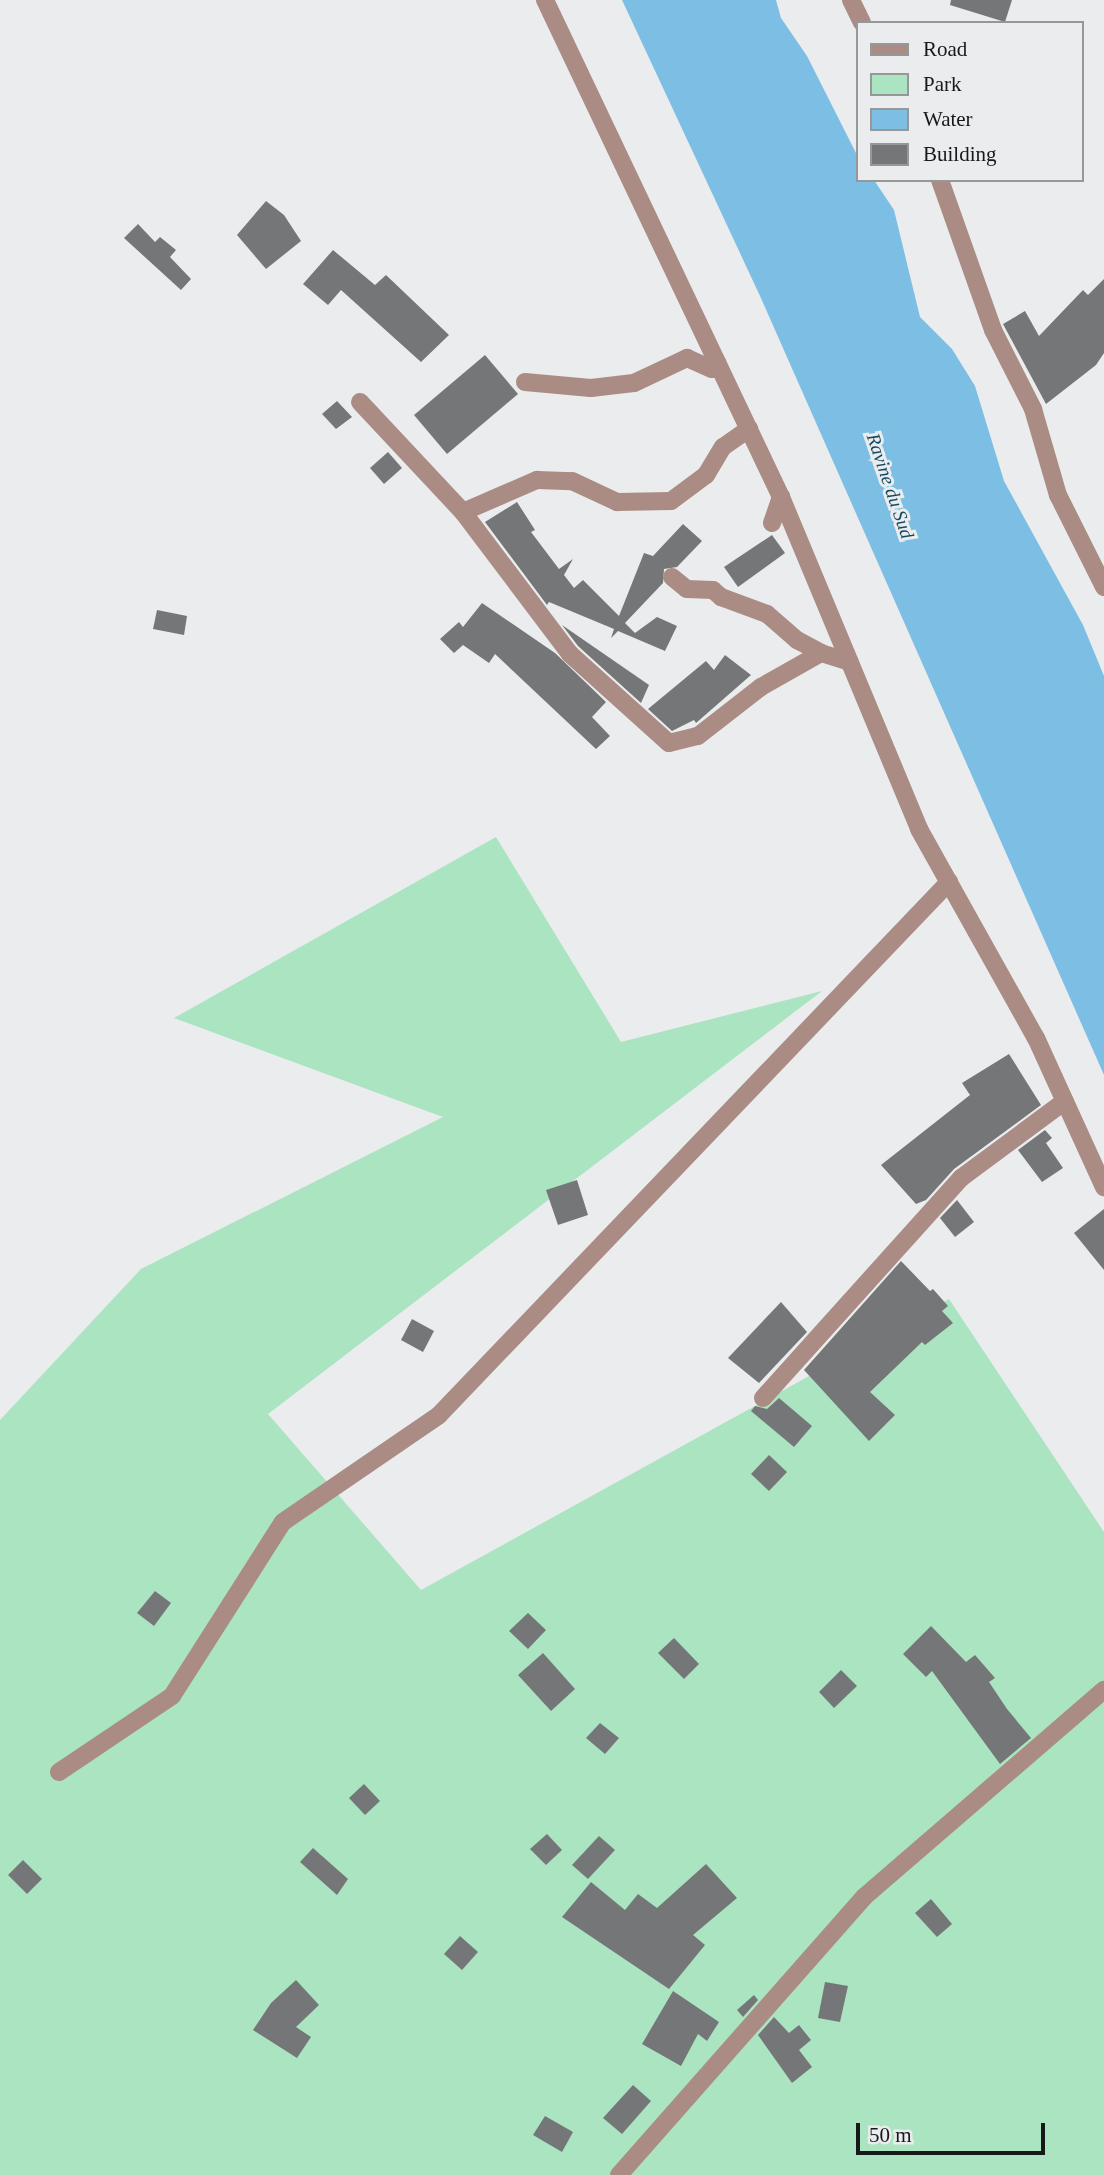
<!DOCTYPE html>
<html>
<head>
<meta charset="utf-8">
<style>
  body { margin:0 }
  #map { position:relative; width:1104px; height:2175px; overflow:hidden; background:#eaecee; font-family:Georgia,serif }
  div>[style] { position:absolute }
  .green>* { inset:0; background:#aae4c1 }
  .water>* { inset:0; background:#7dbfe4 }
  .building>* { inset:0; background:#757678 }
  .street>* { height:18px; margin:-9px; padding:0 9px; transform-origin:9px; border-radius:9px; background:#aa8c84 }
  span { translate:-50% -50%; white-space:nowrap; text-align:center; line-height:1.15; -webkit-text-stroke:6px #eaecee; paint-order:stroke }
  .water-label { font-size:19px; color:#144963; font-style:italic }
  .legend { position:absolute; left:856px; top:21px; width:228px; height:161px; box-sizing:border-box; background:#eaecee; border:2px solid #969798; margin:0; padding:9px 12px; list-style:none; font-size:21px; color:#171818 }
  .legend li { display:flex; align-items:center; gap:14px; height:35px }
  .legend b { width:35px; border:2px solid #969798 }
  .scale { position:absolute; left:856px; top:2123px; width:189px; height:32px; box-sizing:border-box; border:4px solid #171818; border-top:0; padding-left:9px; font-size:21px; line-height:24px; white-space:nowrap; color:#171818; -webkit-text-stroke:5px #eaecee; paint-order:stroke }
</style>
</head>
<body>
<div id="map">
  <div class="green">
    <i style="clip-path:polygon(496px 837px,621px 1042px,822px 991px,268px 1414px,421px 1590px,949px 1299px,1104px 1532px,1104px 2175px,0 2175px,0 1420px,141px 1269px,443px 1117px,174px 1018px)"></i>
  </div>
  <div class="water">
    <i style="clip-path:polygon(622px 0,776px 0,781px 18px,807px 56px,857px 155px,857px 180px,874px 180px,894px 210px,920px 317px,952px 349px,975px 386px,1004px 481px,1083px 625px,1104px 676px,1104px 1075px,760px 296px)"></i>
  </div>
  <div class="building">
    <i style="clip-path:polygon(951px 0,1012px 0,1005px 22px,950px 5px)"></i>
    <i style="clip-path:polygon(266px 201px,284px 215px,301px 241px,266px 269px,237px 235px)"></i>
    <i style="clip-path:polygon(138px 224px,155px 242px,160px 237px,176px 250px,170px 257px,191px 279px,181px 290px,124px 238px)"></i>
    <i style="clip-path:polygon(333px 250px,375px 285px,386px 275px,449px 335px,421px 362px,341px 290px,328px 305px,303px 284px)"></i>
    <i style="clip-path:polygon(1104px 279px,1104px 353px,1096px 365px,1046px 404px,1003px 324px,1025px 311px,1039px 336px,1083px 290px,1088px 295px)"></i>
    <i style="clip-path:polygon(485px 355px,518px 394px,447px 454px,414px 415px)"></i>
    <i style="clip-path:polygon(337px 401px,352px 417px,336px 429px,322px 414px)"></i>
    <i style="clip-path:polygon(388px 452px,402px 468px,384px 484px,370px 468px)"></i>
    <i style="clip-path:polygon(517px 502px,535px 530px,531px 532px,559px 569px,573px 559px,564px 575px,574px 588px,583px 580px,619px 616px,644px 553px,653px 556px,683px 524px,702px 541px,677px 567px,664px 569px,663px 583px,625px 623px,635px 633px,657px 617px,677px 626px,665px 651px,618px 631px,611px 638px,614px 629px,549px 602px,547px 605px,485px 522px)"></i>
    <i style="clip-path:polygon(772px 535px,785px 553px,738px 587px,724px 567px)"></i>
    <i style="clip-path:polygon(482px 603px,555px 653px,606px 702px,592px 717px,610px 736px,596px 749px,495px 654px,489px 663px,463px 645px,454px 653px,440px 639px,459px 622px,463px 627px)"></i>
    <i style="clip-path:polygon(157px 610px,187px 616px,184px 635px,153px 629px)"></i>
    <i style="clip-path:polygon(562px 625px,649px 685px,641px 703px,578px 646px)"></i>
    <i style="clip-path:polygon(725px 655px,751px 675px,696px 723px,694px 720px,672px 731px,648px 709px,706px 661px,714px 670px)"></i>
    <i style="clip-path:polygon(1009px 1054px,1041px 1105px,954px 1169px,926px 1200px,916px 1204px,881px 1165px,970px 1095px,962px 1083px)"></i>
    <i style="clip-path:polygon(1045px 1130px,1052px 1138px,1046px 1143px,1063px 1168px,1042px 1182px,1018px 1150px)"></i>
    <i style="clip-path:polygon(577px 1180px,588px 1215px,558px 1225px,546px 1190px)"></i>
    <i style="clip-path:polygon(957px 1200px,974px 1222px,955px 1237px,940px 1218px)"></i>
    <i style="clip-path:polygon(1104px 1209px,1104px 1270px,1074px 1233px)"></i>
    <i style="clip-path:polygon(901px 1261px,930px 1291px,933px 1289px,948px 1306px,942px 1311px,953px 1323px,925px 1345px,922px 1342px,870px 1392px,895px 1415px,869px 1441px,804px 1370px)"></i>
    <i style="clip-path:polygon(781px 1302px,807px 1332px,759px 1383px,728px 1358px)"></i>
    <i style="clip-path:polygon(412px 1319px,434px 1331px,423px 1352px,401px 1340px)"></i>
    <i style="clip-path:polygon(779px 1398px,812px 1426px,794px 1447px,751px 1411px,755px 1406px,767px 1409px)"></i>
    <i style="clip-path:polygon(769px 1455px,787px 1472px,769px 1491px,751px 1474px)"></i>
    <i style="clip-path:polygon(155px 1591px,171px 1603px,154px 1626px,137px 1613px)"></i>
    <i style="clip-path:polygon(528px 1613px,546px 1630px,528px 1649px,509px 1631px)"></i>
    <i style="clip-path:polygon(931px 1626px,966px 1662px,975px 1655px,995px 1678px,989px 1682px,1007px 1709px,1031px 1738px,1000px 1764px,932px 1671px,926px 1677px,903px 1654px)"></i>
    <i style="clip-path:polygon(674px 1638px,699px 1664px,684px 1679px,658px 1653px)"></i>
    <i style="clip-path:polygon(543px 1653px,575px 1689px,551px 1711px,518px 1675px)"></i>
    <i style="clip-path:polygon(841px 1670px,857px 1686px,834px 1708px,819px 1692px)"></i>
    <i style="clip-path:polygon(600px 1723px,619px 1738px,605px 1754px,586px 1738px)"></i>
    <i style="clip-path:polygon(364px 1784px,380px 1801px,365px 1815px,349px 1798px)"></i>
    <i style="clip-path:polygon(547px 1834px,562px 1850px,546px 1865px,530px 1849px)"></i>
    <i style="clip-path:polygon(599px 1836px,615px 1850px,588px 1879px,572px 1865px)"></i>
    <i style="clip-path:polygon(313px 1848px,348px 1879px,337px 1895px,300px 1862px)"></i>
    <i style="clip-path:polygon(23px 1860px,42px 1879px,27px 1894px,8px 1875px)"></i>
    <i style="clip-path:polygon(706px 1864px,737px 1898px,693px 1935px,705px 1945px,669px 1989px,562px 1917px,591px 1882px,625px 1910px,638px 1894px,657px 1908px)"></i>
    <i style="clip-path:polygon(931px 1899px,952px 1924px,937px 1937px,915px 1913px)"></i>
    <i style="clip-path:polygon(460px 1936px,478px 1952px,462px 1970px,444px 1954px)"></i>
    <i style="clip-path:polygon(296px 1980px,319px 2005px,296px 2027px,311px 2037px,297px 2058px,253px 2030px,271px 2003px)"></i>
    <i style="clip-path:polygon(825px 1982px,848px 1986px,840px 2022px,818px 2018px)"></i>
    <i style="clip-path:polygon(673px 1991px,719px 2022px,707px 2041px,698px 2034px,681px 2066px,642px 2044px)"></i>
    <i style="clip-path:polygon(754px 1995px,758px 2000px,743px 2017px,737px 2010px)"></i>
    <i style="clip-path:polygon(774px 2017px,789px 2033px,799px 2025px,811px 2040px,799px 2050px,812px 2067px,792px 2083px,758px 2035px)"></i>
    <i style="clip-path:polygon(633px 2085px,651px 2101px,622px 2134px,603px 2118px)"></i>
    <i style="clip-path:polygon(545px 2116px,573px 2132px,562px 2152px,533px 2135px)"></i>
  </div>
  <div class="street">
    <i style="left:545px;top:0;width:550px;rotate:64.6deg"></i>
    <i style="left:781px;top:497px;width:360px;rotate:67.4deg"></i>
    <i style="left:919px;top:829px;width:240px;rotate:60.8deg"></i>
    <i style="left:1036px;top:1038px;width:164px;rotate:65.5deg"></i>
    <i style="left:851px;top:0;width:25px;rotate:64deg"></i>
    <i style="left:940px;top:180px;width:159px;rotate:70.5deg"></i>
    <i style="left:993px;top:330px;width:89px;rotate:63.1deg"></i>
    <i style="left:1033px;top:409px;width:90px;rotate:73.8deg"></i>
    <i style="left:1058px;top:495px;width:103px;rotate:63.4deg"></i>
    <i style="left:525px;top:382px;width:66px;rotate:5.2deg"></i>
    <i style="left:591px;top:388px;width:43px;rotate:-6.6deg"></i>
    <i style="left:634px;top:383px;width:59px;rotate:-25.3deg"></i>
    <i style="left:687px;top:358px;width:27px;rotate:24deg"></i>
    <i style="left:712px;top:369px;width:8px;rotate:-45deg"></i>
    <i style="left:360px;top:402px;width:151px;rotate:46.9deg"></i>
    <i style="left:463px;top:512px;width:81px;rotate:-23.4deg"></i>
    <i style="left:537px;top:480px;width:35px;rotate:2deg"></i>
    <i style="left:572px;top:481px;width:50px;rotate:25deg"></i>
    <i style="left:617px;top:502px;width:54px;rotate:-1.1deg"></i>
    <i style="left:671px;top:501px;width:44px;rotate:-36.6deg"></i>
    <i style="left:706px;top:475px;width:33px;rotate:-59deg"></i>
    <i style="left:723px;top:447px;width:32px;rotate:-35deg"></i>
    <i style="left:463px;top:512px;width:178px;rotate:53deg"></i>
    <i style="left:570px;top:654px;width:133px;rotate:42deg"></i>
    <i style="left:669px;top:743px;width:30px;rotate:-14deg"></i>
    <i style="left:698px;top:736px;width:80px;rotate:-37.9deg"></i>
    <i style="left:761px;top:687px;width:69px;rotate:-29.5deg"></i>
    <i style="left:821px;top:653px;width:30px;rotate:17deg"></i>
    <i style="left:772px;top:523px;width:28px;rotate:-71deg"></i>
    <i style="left:672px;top:577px;width:19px;rotate:39deg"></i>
    <i style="left:687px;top:589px;width:26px;rotate:2deg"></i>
    <i style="left:713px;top:590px;width:11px;rotate:41deg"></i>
    <i style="left:721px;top:597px;width:49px;rotate:20.3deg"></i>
    <i style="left:767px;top:614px;width:40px;rotate:41deg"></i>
    <i style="left:797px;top:640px;width:27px;rotate:28deg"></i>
    <i style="left:763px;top:1398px;width:296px;rotate:-48deg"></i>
    <i style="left:961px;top:1178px;width:129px;rotate:-36.5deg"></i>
    <i style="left:59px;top:1772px;width:136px;rotate:-33.9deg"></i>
    <i style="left:172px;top:1696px;width:206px;rotate:-57.5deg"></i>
    <i style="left:283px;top:1522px;width:189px;rotate:-34.4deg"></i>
    <i style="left:439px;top:1415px;width:738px;rotate:-46.26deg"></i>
    <i style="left:619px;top:2175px;width:371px;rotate:-48.6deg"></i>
    <i style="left:864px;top:1897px;width:317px;rotate:-40.8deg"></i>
  </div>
  <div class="water-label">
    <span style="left:890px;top:486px;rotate:71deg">Ravine du Sud</span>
  </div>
  <ul class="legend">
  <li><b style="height:9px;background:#aa8c84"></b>Road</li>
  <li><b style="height:19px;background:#aae4c1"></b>Park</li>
  <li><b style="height:19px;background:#7dbfe4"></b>Water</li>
  <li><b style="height:19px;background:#757678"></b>Building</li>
  </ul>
  <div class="scale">50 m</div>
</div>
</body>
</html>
